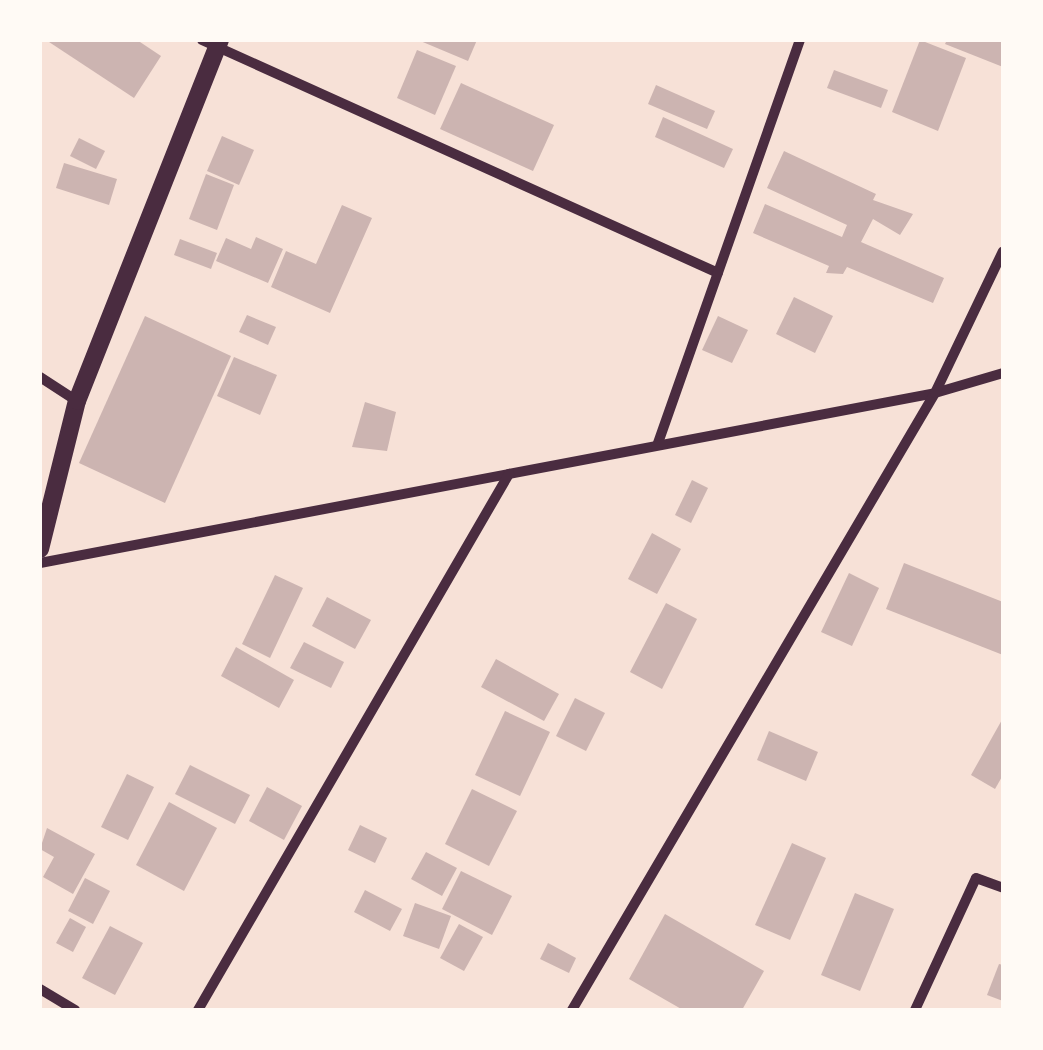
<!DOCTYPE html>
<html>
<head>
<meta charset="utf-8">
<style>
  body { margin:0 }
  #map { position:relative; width:1043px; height:1050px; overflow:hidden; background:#f7e1d7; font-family:Signika,sans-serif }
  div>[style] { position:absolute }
  .building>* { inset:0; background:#ccb4b1 }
  .minor>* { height:10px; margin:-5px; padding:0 5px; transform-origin:5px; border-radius:5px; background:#4a2c40 }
  .tertiary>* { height:18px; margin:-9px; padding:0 9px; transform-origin:9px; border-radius:9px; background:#4a2c40 }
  span { translate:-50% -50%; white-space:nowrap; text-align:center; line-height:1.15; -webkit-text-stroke:10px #fffaf5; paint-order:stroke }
  .frame { position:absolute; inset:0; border:42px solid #fffaf5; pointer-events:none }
</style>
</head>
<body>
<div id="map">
  <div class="building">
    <i style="clip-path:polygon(46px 40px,137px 40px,161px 56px,134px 98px)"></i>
    <i style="clip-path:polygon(418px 40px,477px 40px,468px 61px)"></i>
    <i style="clip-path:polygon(920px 40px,966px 58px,938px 131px,892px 112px)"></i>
    <i style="clip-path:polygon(947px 40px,1003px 40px,1003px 67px,945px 44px)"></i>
    <i style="clip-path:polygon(417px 50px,456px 66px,435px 115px,397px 98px)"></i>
    <i style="clip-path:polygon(834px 70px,888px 90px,881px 108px,827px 88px)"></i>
    <i style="clip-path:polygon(461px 83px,554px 125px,533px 171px,440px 129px)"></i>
    <i style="clip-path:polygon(656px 85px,715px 111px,707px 129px,648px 104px)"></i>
    <i style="clip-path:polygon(663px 117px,733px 149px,724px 168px,655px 137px)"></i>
    <i style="clip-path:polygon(222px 136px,254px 150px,239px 185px,207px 171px)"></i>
    <i style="clip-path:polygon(79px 138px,105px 151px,96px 169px,70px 156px)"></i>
    <i style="clip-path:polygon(784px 151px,876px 194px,873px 200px,913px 214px,900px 235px,873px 219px,861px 242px,944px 278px,933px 303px,847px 267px,843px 274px,826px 273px,829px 266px,753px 233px,765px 204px,842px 237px,847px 225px,767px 188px)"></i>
    <i style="clip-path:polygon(64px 163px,117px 179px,109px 205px,56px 188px)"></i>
    <i style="clip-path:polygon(206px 174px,234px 185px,217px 230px,189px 219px)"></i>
    <i style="clip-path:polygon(342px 205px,372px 218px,330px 313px,271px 287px,286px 251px,316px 264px)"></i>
    <i style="clip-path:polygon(256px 237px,283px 249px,268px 283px,216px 261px,226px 238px,251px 249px)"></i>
    <i style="clip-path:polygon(180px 239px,217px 253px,211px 269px,174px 255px)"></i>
    <i style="clip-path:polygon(794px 297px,833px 316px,815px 353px,776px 334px)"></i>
    <i style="clip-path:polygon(247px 315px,276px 327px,268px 345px,239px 332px)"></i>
    <i style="clip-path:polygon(145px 316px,231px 356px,165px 503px,79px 463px)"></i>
    <i style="clip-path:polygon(718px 316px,748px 330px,732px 363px,702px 350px)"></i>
    <i style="clip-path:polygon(234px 357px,277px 375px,260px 415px,217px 396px)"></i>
    <i style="clip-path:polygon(365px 402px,396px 412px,387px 451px,352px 447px)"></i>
    <i style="clip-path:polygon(692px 480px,708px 488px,691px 523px,675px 515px)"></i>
    <i style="clip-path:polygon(652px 533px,681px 549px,657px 594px,628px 579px)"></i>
    <i style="clip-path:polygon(904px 563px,1003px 602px,1003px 655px,886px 609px)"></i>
    <i style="clip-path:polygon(849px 573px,879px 588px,852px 646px,821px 632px)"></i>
    <i style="clip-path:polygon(275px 575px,303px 588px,270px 658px,242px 644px)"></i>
    <i style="clip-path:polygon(327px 597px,371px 620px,355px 649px,312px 626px)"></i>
    <i style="clip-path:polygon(666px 603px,697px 619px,662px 689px,630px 672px)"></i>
    <i style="clip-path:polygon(304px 642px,344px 662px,331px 688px,290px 668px)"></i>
    <i style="clip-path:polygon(236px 647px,294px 680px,279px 708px,221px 676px)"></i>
    <i style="clip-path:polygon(496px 659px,559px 694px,544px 721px,481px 687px)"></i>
    <i style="clip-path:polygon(575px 698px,605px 713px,586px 751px,556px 736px)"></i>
    <i style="clip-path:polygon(505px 711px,550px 732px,520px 796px,475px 775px)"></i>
    <i style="clip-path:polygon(1003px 718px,1003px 775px,995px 789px,971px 775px)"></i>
    <i style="clip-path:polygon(769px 731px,818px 752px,806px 781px,757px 760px)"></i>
    <i style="clip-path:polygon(190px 765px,250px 795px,235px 824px,175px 794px)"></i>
    <i style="clip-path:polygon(127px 774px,154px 787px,128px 840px,101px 827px)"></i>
    <i style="clip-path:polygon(267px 787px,302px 806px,284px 840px,249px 821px)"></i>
    <i style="clip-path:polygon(472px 789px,517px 811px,489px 866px,445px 844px)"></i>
    <i style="clip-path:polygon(169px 802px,217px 828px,184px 891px,136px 865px)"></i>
    <i style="clip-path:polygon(360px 825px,387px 838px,375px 863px,348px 850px)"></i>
    <i style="clip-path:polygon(47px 828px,95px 854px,73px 894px,43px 877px,54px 857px,40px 849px)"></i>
    <i style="clip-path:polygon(792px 843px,826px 858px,790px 940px,755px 925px)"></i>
    <i style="clip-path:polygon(426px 852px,457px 868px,442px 896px,411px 879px)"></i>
    <i style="clip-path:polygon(461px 871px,512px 896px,492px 935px,442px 909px)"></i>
    <i style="clip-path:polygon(85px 878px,110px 891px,93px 924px,68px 911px)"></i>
    <i style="clip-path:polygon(365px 890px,402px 909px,390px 931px,354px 912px)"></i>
    <i style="clip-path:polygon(855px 893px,894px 909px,860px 991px,821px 975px)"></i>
    <i style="clip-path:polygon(415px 903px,451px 916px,439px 949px,403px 936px)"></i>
    <i style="clip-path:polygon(665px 914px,764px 971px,742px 1010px,683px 1010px,629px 979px)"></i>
    <i style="clip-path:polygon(70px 918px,86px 927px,73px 952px,56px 943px)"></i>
    <i style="clip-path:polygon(459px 924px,483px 937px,464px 971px,440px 958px)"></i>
    <i style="clip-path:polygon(110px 926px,143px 943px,115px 995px,82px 978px)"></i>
    <i style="clip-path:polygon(548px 943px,576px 958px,569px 973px,540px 959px)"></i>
    <i style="clip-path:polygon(999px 964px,1003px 965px,1003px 1001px,987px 995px)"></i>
  </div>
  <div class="minor">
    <i style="left:202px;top:40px;width:566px;rotate:24.3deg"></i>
    <i style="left:40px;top:377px;width:44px;rotate:33deg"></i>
    <i style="left:658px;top:443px;width:427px;rotate:-70.6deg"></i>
    <i style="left:40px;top:563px;width:911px;rotate:-10.75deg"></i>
    <i style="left:935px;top:393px;width:71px;rotate:-16.4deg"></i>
    <i style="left:40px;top:989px;width:41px;rotate:31deg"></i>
    <i style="left:198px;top:1010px;width:620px;rotate:-59.88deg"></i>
    <i style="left:572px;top:1010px;width:716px;rotate:-59.53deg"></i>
    <i style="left:935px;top:393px;width:157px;rotate:-64.4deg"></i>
    <i style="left:915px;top:1010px;width:145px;rotate:-65.2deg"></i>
    <i style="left:976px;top:878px;width:29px;rotate:20deg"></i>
  </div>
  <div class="tertiary">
    <i style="left:40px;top:549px;width:153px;rotate:-76deg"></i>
    <i style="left:77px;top:401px;width:388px;rotate:-68.4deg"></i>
  </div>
  <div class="frame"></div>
</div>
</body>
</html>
